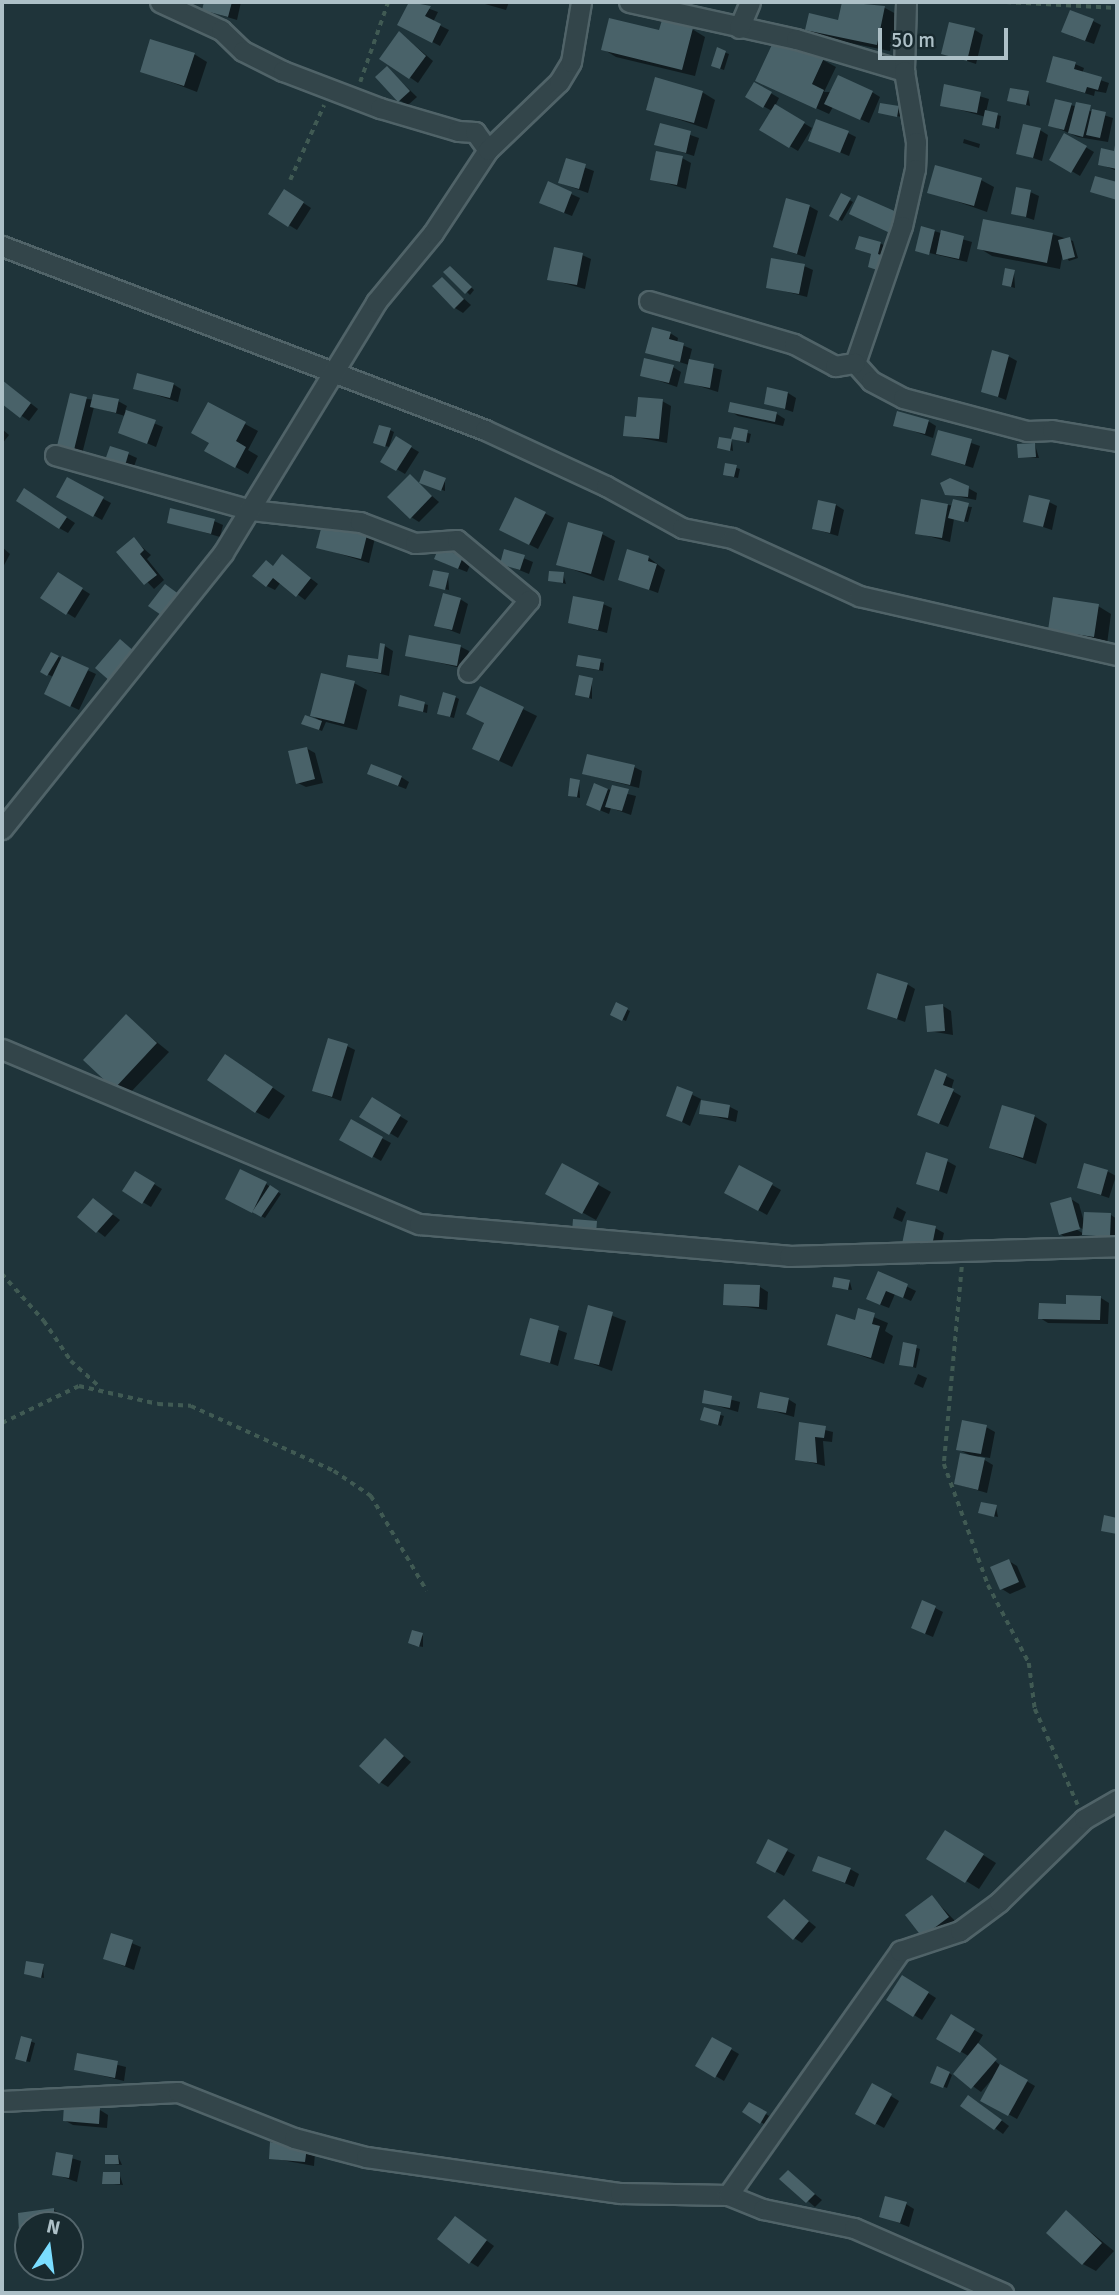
<!DOCTYPE html>
<html>
<head>
<meta charset="utf-8">
<style>
  body { margin:0 }
  #map { position:relative; width:1119px; height:2295px; overflow:hidden; background:#1f343a; font-family:Signika,sans-serif }
  div>[style] { position:absolute }
  .shadow>* { inset:0; background:#0007 }
  .building>* { inset:0; background:#496269 }
  .path>* { height:3.5px; margin-top:-1.75px; transform-origin:0; background:repeating-linear-gradient(90deg,#405a53 0 5px,transparent 0 10px) }
  .roads { filter:drop-shadow(2px 0 #506368) drop-shadow(-2px 0 #506368) drop-shadow(0 2px #506368) drop-shadow(0 -2px #506368) }
  .street>* { height:19px; margin:-9.5px; padding:0 9.5px; transform-origin:9.5px; border-radius:9.5px; background:#33454a }
  span { translate:-50% -50%; white-space:nowrap; text-align:center; line-height:1.15; -webkit-text-stroke:5px #182a2f; paint-order:stroke }
  .frame { position:absolute; inset:0; border:4px solid #adc0c7; pointer-events:none }
  .north { position:absolute; left:14px; top:2211px; width:70px; height:70px; box-sizing:border-box; background:#182a2f; border:2px solid #54666c; border-radius:50%; rotate:13deg; font-size:19px; font-weight:700; line-height:28px; text-align:center; color:#adc0c7 }
  .north::after { content:''; display:block; margin:auto; width:24px; height:32px; background:#7addff; clip-path:polygon(50% 0,100% 100%,50% 72%,0 100%) }
  .scale { position:absolute; left:878px; top:28px; width:130px; height:32px; box-sizing:border-box; border:4px solid #adc0c7; border-top:0; padding-left:9px; font-size:21px; line-height:24px; white-space:nowrap; color:#adc0c7; -webkit-text-stroke:5px #182a2f; paint-order:stroke }
</style>
</head>
<body>
<div id="map">
  <div class="shadow">
    <i style="clip-path:polygon(206px 2px,241px 2px,237px 20px,204px 10px)"></i>
    <i style="clip-path:polygon(411px 2px,438px 12px,433px 22px,449px 30px,440px 46px,399px 24px)"></i>
    <i style="clip-path:polygon(478px 2px,509px 2px,506px 10px)"></i>
    <i style="clip-path:polygon(844px 2px,885px 8px,898px 15px,890px 51px,820px 37px,807px 29px,840px 22px)"></i>
    <i style="clip-path:polygon(1093px 21px,1101px 25px,1094px 44px,1071px 36px)"></i>
    <i style="clip-path:polygon(692px 29px,705px 37px,695px 76px,616px 57px,603px 49px,661px 32px)"></i>
    <i style="clip-path:polygon(975px 30px,983px 35px,976px 64px,943px 53px)"></i>
    <i style="clip-path:polygon(400px 33px,433px 61px,418px 83px,382px 58px)"></i>
    <i style="clip-path:polygon(718px 50px,729px 54px,724px 70px,716px 67px)"></i>
    <i style="clip-path:polygon(194px 54px,207px 62px,197px 92px,142px 71px)"></i>
    <i style="clip-path:polygon(823px 60px,836px 67px,824px 92px,872px 92px,880px 97px,869px 123px,833px 107px,829px 114px,770px 87px)"></i>
    <i style="clip-path:polygon(1075px 64px,1084px 68px,1082px 74px,1109px 83px,1106px 93px,1095px 91px,1094px 96px,1048px 82px)"></i>
    <i style="clip-path:polygon(387px 68px,417px 97px,408px 105px,399px 100px)"></i>
    <i style="clip-path:polygon(755px 84px,779px 98px,775px 106px,812px 128px,798px 151px,761px 129px,772px 111px,747px 97px)"></i>
    <i style="clip-path:polygon(946px 86px,989px 99px,986px 112px,1001px 116px,999px 129px,984px 125px,986px 117px,942px 105px)"></i>
    <i style="clip-path:polygon(702px 92px,715px 100px,707px 129px,648px 109px)"></i>
    <i style="clip-path:polygon(1028px 93px,1030px 106px,1009px 100px)"></i>
    <i style="clip-path:polygon(1071px 105px,1113px 118px,1108px 142px,1078px 137px,1050px 125px)"></i>
    <i style="clip-path:polygon(898px 108px,901px 117px,880px 112px)"></i>
    <i style="clip-path:polygon(661px 125px,699px 138px,694px 156px,656px 144px)"></i>
    <i style="clip-path:polygon(1040px 130px,1048px 135px,1042px 161px,1018px 153px)"></i>
    <i style="clip-path:polygon(848px 133px,856px 137px,849px 156px,810px 140px)"></i>
    <i style="clip-path:polygon(1065px 135px,1094px 152px,1080px 176px,1051px 159px)"></i>
    <i style="clip-path:polygon(964px 139px,980px 144px,979px 148px,963px 143px)"></i>
    <i style="clip-path:polygon(1117px 142px,1117px 171px,1100px 164px,1115px 153px)"></i>
    <i style="clip-path:polygon(682px 158px,691px 163px,686px 189px,652px 179px)"></i>
    <i style="clip-path:polygon(567px 161px,594px 171px,588px 193px,560px 183px)"></i>
    <i style="clip-path:polygon(981px 180px,994px 187px,987px 212px,930px 192px)"></i>
    <i style="clip-path:polygon(549px 184px,580px 198px,572px 216px,549px 207px)"></i>
    <i style="clip-path:polygon(1030px 192px,1039px 196px,1034px 220px,1013px 213px)"></i>
    <i style="clip-path:polygon(293px 196px,311px 208px,297px 230px,271px 214px)"></i>
    <i style="clip-path:polygon(842px 196px,853px 202px,842px 221px,831px 215px)"></i>
    <i style="clip-path:polygon(809px 206px,818px 211px,805px 257px,775px 247px)"></i>
    <i style="clip-path:polygon(934px 231px,972px 242px,967px 262px,917px 250px)"></i>
    <i style="clip-path:polygon(1052px 234px,1073px 241px,1078px 258px,1069px 261px,1063px 252px,1060px 269px,992px 256px,979px 248px)"></i>
    <i style="clip-path:polygon(880px 243px,889px 248px,878px 271px,870px 266px,873px 255px,857px 249px)"></i>
    <i style="clip-path:polygon(582px 255px,591px 259px,585px 289px,549px 279px)"></i>
    <i style="clip-path:polygon(804px 266px,813px 270px,807px 297px,768px 287px)"></i>
    <i style="clip-path:polygon(451px 268px,474px 290px,470px 295px,446px 272px)"></i>
    <i style="clip-path:polygon(1014px 272px,1015px 288px,1004px 285px)"></i>
    <i style="clip-path:polygon(442px 279px,471px 305px,463px 313px,455px 308px)"></i>
    <i style="clip-path:polygon(670px 333px,678px 338px,677px 343px,692px 349px,689px 361px,722px 370px,718px 392px,686px 382px,689px 365px,647px 352px)"></i>
    <i style="clip-path:polygon(1008px 356px,1017px 361px,1006px 400px,983px 391px)"></i>
    <i style="clip-path:polygon(673px 367px,681px 372px,677px 387px,642px 375px)"></i>
    <i style="clip-path:polygon(2px 381px,38px 409px,29px 421px,2px 402px)"></i>
    <i style="clip-path:polygon(173px 384px,181px 389px,178px 402px,135px 388px)"></i>
    <i style="clip-path:polygon(788px 393px,796px 398px,793px 412px,766px 403px)"></i>
    <i style="clip-path:polygon(86px 399px,118px 401px,127px 406px,125px 411px,163px 427px,156px 447px,120px 432px,125px 416px,94px 407px,81px 458px,66px 454px)"></i>
    <i style="clip-path:polygon(662px 401px,671px 406px,667px 443px,625px 435px)"></i>
    <i style="clip-path:polygon(209px 404px,258px 431px,248px 450px,258px 456px,248px 474px,207px 451px,211px 443px)"></i>
    <i style="clip-path:polygon(731px 404px,777px 414px,785px 419px,783px 426px,738px 416px,730px 411px)"></i>
    <i style="clip-path:polygon(928px 421px,936px 426px,933px 438px,896px 425px)"></i>
    <i style="clip-path:polygon(2px 429px,9px 435px,2px 444px)"></i>
    <i style="clip-path:polygon(735px 429px,751px 434px,749px 443px,737px 440px)"></i>
    <i style="clip-path:polygon(390px 430px,394px 432px,389px 447px,379px 444px)"></i>
    <i style="clip-path:polygon(939px 432px,980px 446px,973px 468px,933px 455px)"></i>
    <i style="clip-path:polygon(397px 439px,419px 452px,405px 474px,383px 461px)"></i>
    <i style="clip-path:polygon(732px 441px,733px 451px,719px 447px)"></i>
    <i style="clip-path:polygon(1035px 445px,1039px 458px,1019px 457px)"></i>
    <i style="clip-path:polygon(128px 454px,137px 458px,132px 472px,106px 462px)"></i>
    <i style="clip-path:polygon(727px 465px,740px 469px,738px 478px,728px 476px)"></i>
    <i style="clip-path:polygon(410px 477px,439px 502px,419px 522px,411px 517px)"></i>
    <i style="clip-path:polygon(67px 480px,111px 503px,102px 520px,59px 496px)"></i>
    <i style="clip-path:polygon(445px 480px,445px 491px,421px 483px)"></i>
    <i style="clip-path:polygon(968px 488px,977px 493px,976px 500px,946px 494px)"></i>
    <i style="clip-path:polygon(33px 495px,75px 523px,68px 533px,59px 528px)"></i>
    <i style="clip-path:polygon(516px 499px,554px 518px,538px 549px,509px 534px)"></i>
    <i style="clip-path:polygon(1049px 502px,1057px 506px,1052px 530px,1025px 521px)"></i>
    <i style="clip-path:polygon(836px 505px,844px 510px,838px 536px,814px 529px)"></i>
    <i style="clip-path:polygon(947px 505px,972px 507px,968px 522px,954px 519px,950px 542px,917px 533px)"></i>
    <i style="clip-path:polygon(214px 521px,223px 525px,220px 537px,169px 522px)"></i>
    <i style="clip-path:polygon(367px 533px,375px 538px,369px 563px,318px 547px)"></i>
    <i style="clip-path:polygon(602px 534px,615px 541px,604px 581px,558px 564px)"></i>
    <i style="clip-path:polygon(134px 540px,151px 555px,147px 559px,164px 580px,154px 589px,119px 552px)"></i>
    <i style="clip-path:polygon(2px 547px,10px 554px,2px 569px)"></i>
    <i style="clip-path:polygon(440px 549px,471px 563px,467px 572px,444px 563px)"></i>
    <i style="clip-path:polygon(506px 551px,533px 562px,529px 574px,502px 563px)"></i>
    <i style="clip-path:polygon(283px 557px,318px 584px,305px 600px,281px 582px,275px 590px,267px 586px)"></i>
    <i style="clip-path:polygon(648px 557px,665px 570px,658px 593px,620px 579px)"></i>
    <i style="clip-path:polygon(58px 574px,90px 594px,75px 618px,43px 598px)"></i>
    <i style="clip-path:polygon(563px 574px,566px 584px,550px 580px)"></i>
    <i style="clip-path:polygon(448px 575px,449px 590px,435px 587px)"></i>
    <i style="clip-path:polygon(460px 599px,468px 604px,460px 634px,436px 625px)"></i>
    <i style="clip-path:polygon(603px 604px,612px 608px,607px 633px,570px 623px)"></i>
    <i style="clip-path:polygon(1098px 606px,1111px 614px,1107px 644px,1063px 636px,1050px 629px)"></i>
    <i style="clip-path:polygon(385px 646px,393px 651px,389px 676px,348px 666px,379px 661px)"></i>
    <i style="clip-path:polygon(461px 647px,469px 651px,465px 669px,407px 655px)"></i>
    <i style="clip-path:polygon(52px 654px,96px 674px,79px 710px,54px 698px,53px 677px,42px 671px)"></i>
    <i style="clip-path:polygon(579px 657px,604px 663px,603px 671px,581px 667px)"></i>
    <i style="clip-path:polygon(592px 680px,592px 699px,577px 694px)"></i>
    <i style="clip-path:polygon(354px 683px,367px 690px,357px 730px,326px 722px,322px 731px,307px 725px,321px 722px,312px 715px)"></i>
    <i style="clip-path:polygon(480px 688px,537px 716px,512px 767px,487px 755px)"></i>
    <i style="clip-path:polygon(401px 697px,428px 705px,427px 713px,403px 707px)"></i>
    <i style="clip-path:polygon(455px 697px,459px 699px,454px 718px,442px 715px)"></i>
    <i style="clip-path:polygon(306px 748px,315px 753px,323px 783px,306px 787px,298px 783px)"></i>
    <i style="clip-path:polygon(634px 767px,642px 771px,639px 788px,584px 774px)"></i>
    <i style="clip-path:polygon(401px 777px,409px 782px,406px 789px,377px 778px)"></i>
    <i style="clip-path:polygon(579px 781px,580px 798px,569px 795px)"></i>
    <i style="clip-path:polygon(595px 786px,636px 796px,631px 815px,611px 808px,609px 814px,597px 809px)"></i>
    <i style="clip-path:polygon(907px 984px,915px 989px,905px 1022px,869px 1009px)"></i>
    <i style="clip-path:polygon(617px 1005px,630px 1011px,626px 1021px,612px 1015px)"></i>
    <i style="clip-path:polygon(943px 1006px,951px 1011px,953px 1035px,929px 1031px)"></i>
    <i style="clip-path:polygon(126px 1017px,169px 1052px,128px 1095px,115px 1088px)"></i>
    <i style="clip-path:polygon(347px 1046px,355px 1050px,341px 1101px,314px 1091px)"></i>
    <i style="clip-path:polygon(238px 1064px,285px 1096px,269px 1119px,256px 1112px)"></i>
    <i style="clip-path:polygon(946px 1076px,954px 1080px,951px 1090px,961px 1096px,948px 1127px,927px 1119px)"></i>
    <i style="clip-path:polygon(678px 1088px,701px 1099px,690px 1126px,668px 1115px)"></i>
    <i style="clip-path:polygon(372px 1100px,408px 1121px,398px 1138px,362px 1116px)"></i>
    <i style="clip-path:polygon(730px 1107px,738px 1111px,736px 1122px,701px 1113px)"></i>
    <i style="clip-path:polygon(1034px 1116px,1047px 1124px,1036px 1164px,991px 1148px)"></i>
    <i style="clip-path:polygon(351px 1122px,391px 1143px,381px 1161px,342px 1139px)"></i>
    <i style="clip-path:polygon(947px 1161px,956px 1166px,947px 1194px,918px 1183px)"></i>
    <i style="clip-path:polygon(563px 1165px,611px 1192px,596px 1220px,547px 1193px)"></i>
    <i style="clip-path:polygon(740px 1167px,781px 1190px,767px 1215px,727px 1193px)"></i>
    <i style="clip-path:polygon(1107px 1171px,1116px 1176px,1109px 1198px,1079px 1188px)"></i>
    <i style="clip-path:polygon(136px 1173px,162px 1189px,151px 1207px,124px 1191px)"></i>
    <i style="clip-path:polygon(266px 1184px,281px 1194px,265px 1218px,235px 1203px)"></i>
    <i style="clip-path:polygon(evenodd,1071px 1199px,1079px 1204px,1084px 1222px,1111px 1215px,1117px 1219px,1117px 1240px,1085px 1234px,1068px 1239px,1060px 1234px,1071px 1199px,1073px 1223px,1084px 1230px,1084px 1234px,1071px 1226px,1073px 1223px)"></i>
    <i style="clip-path:polygon(94px 1200px,120px 1220px,105px 1237px,79px 1217px)"></i>
    <i style="clip-path:polygon(897px 1207px,906px 1212px,902px 1222px,893px 1218px)"></i>
    <i style="clip-path:polygon(935px 1228px,944px 1233px,939px 1254px,912px 1248px)"></i>
    <i style="clip-path:polygon(879px 1273px,916px 1291px,911px 1301px,895px 1294px,889px 1308px,876px 1303px)"></i>
    <i style="clip-path:polygon(850px 1282px,852px 1290px,837px 1288px)"></i>
    <i style="clip-path:polygon(760px 1287px,768px 1292px,767px 1310px,725px 1304px)"></i>
    <i style="clip-path:polygon(1101px 1298px,1109px 1303px,1108px 1324px,1048px 1323px,1040px 1318px)"></i>
    <i style="clip-path:polygon(589px 1307px,626px 1321px,612px 1371px,576px 1358px)"></i>
    <i style="clip-path:polygon(859px 1311px,888px 1323px,885px 1331px,893px 1336px,884px 1364px,829px 1344px,856px 1322px)"></i>
    <i style="clip-path:polygon(531px 1320px,567px 1333px,558px 1366px,522px 1354px)"></i>
    <i style="clip-path:polygon(905px 1344px,920px 1349px,916px 1368px,901px 1364px)"></i>
    <i style="clip-path:polygon(918px 1374px,927px 1378px,923px 1388px,914px 1384px)"></i>
    <i style="clip-path:polygon(706px 1393px,740px 1402px,738px 1412px,704px 1402px)"></i>
    <i style="clip-path:polygon(788px 1399px,796px 1404px,794px 1417px,759px 1407px)"></i>
    <i style="clip-path:polygon(705px 1410px,724px 1416px,721px 1426px,706px 1421px)"></i>
    <i style="clip-path:polygon(801px 1424px,833px 1432px,832px 1442px,823px 1441px,825px 1466px,797px 1459px)"></i>
    <i style="clip-path:polygon(986px 1427px,995px 1432px,990px 1458px,978px 1456px,993px 1465px,987px 1493px,956px 1484px,971px 1456px,958px 1449px)"></i>
    <i style="clip-path:polygon(996px 1507px,998px 1517px,984px 1514px)"></i>
    <i style="clip-path:polygon(1009px 1561px,1017px 1566px,1026px 1587px,1010px 1594px,1002px 1589px)"></i>
    <i style="clip-path:polygon(935px 1608px,943px 1612px,933px 1637px,921px 1632px)"></i>
    <i style="clip-path:polygon(423px 1635px,423px 1647px,413px 1645px)"></i>
    <i style="clip-path:polygon(385px 1740px,411px 1762px,388px 1787px,380px 1782px)"></i>
    <i style="clip-path:polygon(959px 1840px,996px 1863px,979px 1889px,929px 1858px)"></i>
    <i style="clip-path:polygon(787px 1851px,795px 1855px,784px 1876px,759px 1862px)"></i>
    <i style="clip-path:polygon(850px 1869px,859px 1874px,854px 1887px,815px 1871px)"></i>
    <i style="clip-path:polygon(932px 1897px,956px 1922px,932px 1940px,923px 1936px)"></i>
    <i style="clip-path:polygon(784px 1901px,816px 1927px,802px 1943px,794px 1938px)"></i>
    <i style="clip-path:polygon(112px 1935px,141px 1947px,134px 1970px,105px 1959px)"></i>
    <i style="clip-path:polygon(43px 1966px,44px 1978px,29px 1975px)"></i>
    <i style="clip-path:polygon(903px 1977px,936px 1998px,922px 2020px,914px 2015px)"></i>
    <i style="clip-path:polygon(952px 2017px,983px 2035px,977px 2045px,1002px 2067px,1035px 2086px,1017px 2119px,983px 2100px,993px 2078px,981px 2092px,956px 2074px,970px 2057px,938px 2038px)"></i>
    <i style="clip-path:polygon(22px 2038px,35px 2043px,30px 2062px,20px 2060px)"></i>
    <i style="clip-path:polygon(713px 2039px,739px 2054px,724px 2081px,697px 2065px)"></i>
    <i style="clip-path:polygon(78px 2055px,126px 2067px,124px 2081px,75px 2069px)"></i>
    <i style="clip-path:polygon(949px 2073px,952px 2075px,947px 2088px,936px 2084px)"></i>
    <i style="clip-path:polygon(873px 2085px,899px 2101px,884px 2128px,857px 2113px)"></i>
    <i style="clip-path:polygon(977px 2102px,1009px 2126px,1003px 2134px,963px 2105px)"></i>
    <i style="clip-path:polygon(749px 2104px,769px 2116px,764px 2124px,744px 2112px)"></i>
    <i style="clip-path:polygon(66px 2107px,100px 2110px,108px 2115px,107px 2128px,73px 2125px,64px 2120px)"></i>
    <i style="clip-path:polygon(306px 2148px,315px 2153px,314px 2166px,271px 2158px)"></i>
    <i style="clip-path:polygon(58px 2154px,81px 2161px,77px 2182px,54px 2174px)"></i>
    <i style="clip-path:polygon(118px 2156px,122px 2165px,107px 2163px)"></i>
    <i style="clip-path:polygon(788px 2172px,822px 2200px,815px 2207px,782px 2179px)"></i>
    <i style="clip-path:polygon(119px 2173px,123px 2185px,104px 2183px)"></i>
    <i style="clip-path:polygon(906px 2204px,914px 2209px,909px 2227px,881px 2216px)"></i>
    <i style="clip-path:polygon(54px 2210px,62px 2215px,62px 2225px,28px 2225px,28px 2235px,20px 2231px,20px 2215px)"></i>
    <i style="clip-path:polygon(1066px 2212px,1114px 2251px,1096px 2271px,1083px 2264px)"></i>
    <i style="clip-path:polygon(456px 2218px,494px 2246px,478px 2267px,470px 2262px)"></i>
  </div>
  <div class="building">
    <i style="clip-path:polygon(204px 2px,232px 2px,228px 17px,202px 10px)"></i>
    <i style="clip-path:polygon(409px 2px,431px 6px,425px 16px,441px 24px,432px 43px,397px 25px)"></i>
    <i style="clip-path:polygon(842px 2px,885px 6px,877px 45px,805px 30px,809px 13px,838px 20px)"></i>
    <i style="clip-path:polygon(1070px 10px,1094px 19px,1085px 41px,1061px 32px)"></i>
    <i style="clip-path:polygon(609px 18px,659px 30px,662px 20px,693px 28px,682px 70px,601px 50px)"></i>
    <i style="clip-path:polygon(949px 22px,975px 28px,967px 61px,941px 54px)"></i>
    <i style="clip-path:polygon(399px 31px,426px 56px,409px 79px,379px 59px)"></i>
    <i style="clip-path:polygon(776px 36px,824px 58px,812px 84px,824px 90px,816px 109px,755px 81px)"></i>
    <i style="clip-path:polygon(150px 39px,195px 53px,184px 86px,140px 72px)"></i>
    <i style="clip-path:polygon(717px 47px,726px 51px,720px 69px,711px 66px)"></i>
    <i style="clip-path:polygon(1053px 56px,1076px 62px,1074px 69px,1102px 77px,1098px 90px,1087px 87px,1085px 93px,1046px 82px)"></i>
    <i style="clip-path:polygon(387px 66px,410px 91px,398px 102px,375px 77px)"></i>
    <i style="clip-path:polygon(838px 75px,873px 91px,860px 120px,824px 104px)"></i>
    <i style="clip-path:polygon(655px 77px,703px 91px,694px 123px,646px 110px)"></i>
    <i style="clip-path:polygon(754px 82px,772px 92px,763px 108px,745px 97px)"></i>
    <i style="clip-path:polygon(944px 84px,981px 92px,977px 113px,940px 106px)"></i>
    <i style="clip-path:polygon(1010px 88px,1029px 91px,1026px 105px,1007px 101px)"></i>
    <i style="clip-path:polygon(1055px 99px,1072px 103px,1064px 130px,1048px 126px)"></i>
    <i style="clip-path:polygon(1076px 102px,1091px 105px,1083px 137px,1068px 133px)"></i>
    <i style="clip-path:polygon(880px 103px,899px 106px,897px 117px,878px 113px)"></i>
    <i style="clip-path:polygon(775px 104px,805px 122px,789px 148px,759px 130px)"></i>
    <i style="clip-path:polygon(1092px 109px,1106px 112px,1100px 138px,1086px 135px)"></i>
    <i style="clip-path:polygon(985px 110px,998px 113px,995px 128px,982px 125px)"></i>
    <i style="clip-path:polygon(816px 119px,849px 131px,840px 153px,808px 141px)"></i>
    <i style="clip-path:polygon(660px 123px,691px 131px,686px 153px,654px 145px)"></i>
    <i style="clip-path:polygon(1023px 124px,1041px 128px,1033px 158px,1016px 154px)"></i>
    <i style="clip-path:polygon(1064px 133px,1087px 146px,1071px 173px,1049px 160px)"></i>
    <i style="clip-path:polygon(1116px 139px,1117px 169px,1098px 165px,1101px 148px,1114px 151px)"></i>
    <i style="clip-path:polygon(656px 151px,683px 156px,677px 185px,650px 180px)"></i>
    <i style="clip-path:polygon(566px 158px,586px 164px,579px 189px,558px 183px)"></i>
    <i style="clip-path:polygon(935px 165px,982px 178px,974px 206px,927px 193px)"></i>
    <i style="clip-path:polygon(1095px 176px,1117px 182px,1117px 200px,1090px 192px)"></i>
    <i style="clip-path:polygon(548px 181px,572px 192px,564px 213px,539px 203px)"></i>
    <i style="clip-path:polygon(1016px 187px,1031px 190px,1026px 217px,1011px 214px)"></i>
    <i style="clip-path:polygon(284px 189px,304px 202px,288px 227px,268px 214px)"></i>
    <i style="clip-path:polygon(841px 193px,851px 198px,838px 221px,829px 216px)"></i>
    <i style="clip-path:polygon(858px 195px,899px 213px,890px 233px,849px 214px)"></i>
    <i style="clip-path:polygon(786px 198px,810px 205px,797px 254px,773px 247px)"></i>
    <i style="clip-path:polygon(983px 219px,1053px 233px,1047px 263px,977px 249px)"></i>
    <i style="clip-path:polygon(921px 226px,935px 230px,929px 255px,915px 251px)"></i>
    <i style="clip-path:polygon(941px 230px,964px 236px,959px 259px,936px 254px)"></i>
    <i style="clip-path:polygon(859px 236px,881px 242px,878px 254px,884px 256px,880px 271px,868px 267px,871px 254px,855px 249px)"></i>
    <i style="clip-path:polygon(1070px 237px,1075px 257px,1063px 260px,1058px 240px)"></i>
    <i style="clip-path:polygon(554px 247px,583px 253px,577px 285px,547px 280px)"></i>
    <i style="clip-path:polygon(771px 258px,805px 264px,799px 294px,766px 288px)"></i>
    <i style="clip-path:polygon(450px 266px,472px 287px,465px 294px,443px 272px)"></i>
    <i style="clip-path:polygon(1005px 268px,1015px 270px,1011px 287px,1002px 285px)"></i>
    <i style="clip-path:polygon(442px 277px,464px 299px,454px 309px,432px 286px)"></i>
    <i style="clip-path:polygon(652px 327px,671px 332px,669px 339px,684px 343px,680px 362px,645px 353px)"></i>
    <i style="clip-path:polygon(992px 350px,1009px 355px,998px 397px,981px 392px)"></i>
    <i style="clip-path:polygon(644px 358px,674px 365px,669px 383px,640px 376px)"></i>
    <i style="clip-path:polygon(689px 359px,714px 364px,710px 388px,684px 383px)"></i>
    <i style="clip-path:polygon(137px 373px,174px 383px,170px 398px,133px 389px)"></i>
    <i style="clip-path:polygon(2px 380px,31px 403px,20px 418px,2px 404px)"></i>
    <i style="clip-path:polygon(767px 387px,788px 392px,785px 409px,764px 404px)"></i>
    <i style="clip-path:polygon(70px 393px,87px 397px,73px 454px,56px 450px)"></i>
    <i style="clip-path:polygon(93px 394px,119px 399px,116px 413px,90px 407px)"></i>
    <i style="clip-path:polygon(638px 397px,663px 399px,659px 439px,623px 436px,625px 416px,636px 417px)"></i>
    <i style="clip-path:polygon(208px 402px,246px 422px,236px 441px,246px 447px,235px 468px,204px 451px,209px 443px,191px 433px)"></i>
    <i style="clip-path:polygon(730px 402px,777px 412px,775px 422px,728px 412px)"></i>
    <i style="clip-path:polygon(126px 410px,156px 420px,147px 444px,118px 433px)"></i>
    <i style="clip-path:polygon(897px 411px,929px 420px,925px 434px,893px 426px)"></i>
    <i style="clip-path:polygon(379px 425px,391px 428px,385px 447px,373px 443px)"></i>
    <i style="clip-path:polygon(734px 427px,748px 430px,746px 442px,731px 439px)"></i>
    <i style="clip-path:polygon(938px 430px,972px 439px,965px 465px,931px 455px)"></i>
    <i style="clip-path:polygon(396px 436px,412px 446px,396px 471px,380px 462px)"></i>
    <i style="clip-path:polygon(719px 437px,732px 439px,730px 451px,717px 448px)"></i>
    <i style="clip-path:polygon(1035px 443px,1036px 457px,1018px 458px,1017px 444px)"></i>
    <i style="clip-path:polygon(110px 446px,129px 452px,124px 469px,104px 463px)"></i>
    <i style="clip-path:polygon(725px 463px,737px 465px,734px 477px,723px 475px)"></i>
    <i style="clip-path:polygon(424px 470px,446px 478px,441px 491px,419px 483px)"></i>
    <i style="clip-path:polygon(410px 474px,432px 496px,410px 519px,387px 497px)"></i>
    <i style="clip-path:polygon(67px 477px,104px 497px,93px 517px,56px 497px)"></i>
    <i style="clip-path:polygon(950px 478px,969px 486px,968px 497px,945px 495px,940px 483px)"></i>
    <i style="clip-path:polygon(24px 488px,67px 517px,59px 529px,16px 501px)"></i>
    <i style="clip-path:polygon(1029px 495px,1050px 500px,1043px 527px,1023px 522px)"></i>
    <i style="clip-path:polygon(515px 497px,546px 512px,529px 545px,499px 530px)"></i>
    <i style="clip-path:polygon(921px 499px,948px 504px,942px 538px,915px 534px)"></i>
    <i style="clip-path:polygon(953px 499px,969px 503px,964px 522px,948px 518px)"></i>
    <i style="clip-path:polygon(818px 500px,836px 504px,830px 533px,812px 529px)"></i>
    <i style="clip-path:polygon(170px 508px,215px 519px,211px 534px,167px 523px)"></i>
    <i style="clip-path:polygon(323px 521px,368px 531px,361px 559px,316px 548px)"></i>
    <i style="clip-path:polygon(568px 522px,603px 532px,591px 574px,556px 565px)"></i>
    <i style="clip-path:polygon(134px 537px,144px 550px,140px 554px,157px 575px,144px 585px,116px 552px)"></i>
    <i style="clip-path:polygon(439px 547px,463px 557px,458px 569px,434px 559px)"></i>
    <i style="clip-path:polygon(504px 549px,525px 555px,520px 570px,500px 564px)"></i>
    <i style="clip-path:polygon(627px 549px,649px 556px,648px 561px,657px 564px,649px 590px,618px 580px)"></i>
    <i style="clip-path:polygon(282px 554px,311px 578px,296px 597px,273px 578px,266px 587px,252px 576px,266px 560px,273px 566px)"></i>
    <i style="clip-path:polygon(433px 570px,449px 573px,445px 590px,429px 586px)"></i>
    <i style="clip-path:polygon(549px 571px,564px 572px,563px 583px,548px 581px)"></i>
    <i style="clip-path:polygon(58px 572px,83px 588px,66px 615px,40px 598px)"></i>
    <i style="clip-path:polygon(165px 584px,180px 595px,164px 617px,148px 606px)"></i>
    <i style="clip-path:polygon(443px 593px,461px 598px,452px 630px,434px 626px)"></i>
    <i style="clip-path:polygon(573px 596px,604px 602px,598px 630px,568px 623px)"></i>
    <i style="clip-path:polygon(1053px 597px,1099px 604px,1094px 637px,1048px 630px)"></i>
    <i style="clip-path:polygon(409px 635px,461px 645px,457px 666px,405px 656px)"></i>
    <i style="clip-path:polygon(120px 639px,136px 653px,111px 682px,95px 668px)"></i>
    <i style="clip-path:polygon(380px 643px,385px 644px,381px 673px,346px 667px,348px 655px,378px 659px)"></i>
    <i style="clip-path:polygon(51px 652px,59px 656px,47px 676px,40px 672px)"></i>
    <i style="clip-path:polygon(578px 655px,601px 659px,599px 670px,576px 666px)"></i>
    <i style="clip-path:polygon(62px 656px,89px 668px,70px 707px,44px 694px)"></i>
    <i style="clip-path:polygon(321px 673px,355px 681px,344px 724px,310px 716px)"></i>
    <i style="clip-path:polygon(579px 675px,593px 678px,589px 698px,575px 695px)"></i>
    <i style="clip-path:polygon(480px 686px,524px 707px,499px 761px,472px 749px,484px 723px,466px 714px)"></i>
    <i style="clip-path:polygon(443px 692px,456px 696px,450px 717px,437px 714px)"></i>
    <i style="clip-path:polygon(400px 695px,425px 702px,423px 712px,398px 706px)"></i>
    <i style="clip-path:polygon(305px 715px,322px 721px,319px 730px,301px 724px)"></i>
    <i style="clip-path:polygon(307px 747px,315px 779px,296px 784px,288px 751px)"></i>
    <i style="clip-path:polygon(587px 754px,635px 765px,630px 785px,582px 774px)"></i>
    <i style="clip-path:polygon(371px 764px,402px 776px,398px 786px,367px 774px)"></i>
    <i style="clip-path:polygon(570px 778px,580px 780px,577px 797px,568px 796px)"></i>
    <i style="clip-path:polygon(594px 783px,608px 789px,600px 811px,586px 805px)"></i>
    <i style="clip-path:polygon(612px 785px,629px 789px,622px 811px,605px 807px)"></i>
    <i style="clip-path:polygon(877px 973px,908px 983px,897px 1019px,867px 1009px)"></i>
    <i style="clip-path:polygon(616px 1002px,628px 1008px,622px 1021px,610px 1015px)"></i>
    <i style="clip-path:polygon(943px 1004px,945px 1031px,927px 1032px,925px 1006px)"></i>
    <i style="clip-path:polygon(126px 1014px,157px 1043px,114px 1089px,83px 1060px)"></i>
    <i style="clip-path:polygon(328px 1038px,348px 1044px,332px 1097px,312px 1091px)"></i>
    <i style="clip-path:polygon(225px 1054px,273px 1087px,255px 1113px,207px 1080px)"></i>
    <i style="clip-path:polygon(935px 1069px,947px 1074px,943px 1085px,954px 1089px,939px 1124px,917px 1115px)"></i>
    <i style="clip-path:polygon(677px 1086px,693px 1092px,682px 1122px,666px 1116px)"></i>
    <i style="clip-path:polygon(372px 1097px,401px 1115px,389px 1135px,359px 1117px)"></i>
    <i style="clip-path:polygon(701px 1100px,730px 1105px,728px 1118px,699px 1114px)"></i>
    <i style="clip-path:polygon(1002px 1105px,1035px 1115px,1023px 1158px,989px 1148px)"></i>
    <i style="clip-path:polygon(351px 1119px,383px 1137px,372px 1158px,339px 1140px)"></i>
    <i style="clip-path:polygon(926px 1152px,948px 1159px,939px 1191px,916px 1184px)"></i>
    <i style="clip-path:polygon(562px 1163px,599px 1183px,582px 1214px,545px 1194px)"></i>
    <i style="clip-path:polygon(1084px 1163px,1108px 1170px,1101px 1195px,1077px 1188px)"></i>
    <i style="clip-path:polygon(739px 1165px,773px 1183px,758px 1211px,724px 1193px)"></i>
    <i style="clip-path:polygon(240px 1169px,267px 1182px,252px 1213px,225px 1199px)"></i>
    <i style="clip-path:polygon(135px 1171px,155px 1183px,142px 1204px,122px 1191px)"></i>
    <i style="clip-path:polygon(270px 1185px,279px 1191px,261px 1217px,252px 1212px)"></i>
    <i style="clip-path:polygon(1071px 1197px,1080px 1229px,1059px 1235px,1050px 1203px)"></i>
    <i style="clip-path:polygon(93px 1198px,113px 1214px,96px 1233px,77px 1217px)"></i>
    <i style="clip-path:polygon(1084px 1212px,1111px 1213px,1110px 1237px,1082px 1235px)"></i>
    <i style="clip-path:polygon(573px 1219px,597px 1221px,596px 1234px,572px 1232px)"></i>
    <i style="clip-path:polygon(907px 1220px,936px 1226px,931px 1251px,902px 1244px)"></i>
    <i style="clip-path:polygon(878px 1271px,908px 1284px,903px 1298px,886px 1291px,880px 1305px,866px 1299px)"></i>
    <i style="clip-path:polygon(834px 1277px,850px 1280px,848px 1290px,832px 1287px)"></i>
    <i style="clip-path:polygon(724px 1284px,760px 1285px,759px 1307px,723px 1305px)"></i>
    <i style="clip-path:polygon(1066px 1295px,1101px 1296px,1100px 1320px,1038px 1319px,1039px 1303px,1066px 1304px)"></i>
    <i style="clip-path:polygon(588px 1305px,613px 1312px,599px 1365px,574px 1359px)"></i>
    <i style="clip-path:polygon(858px 1308px,875px 1313px,872px 1324px,880px 1326px,871px 1358px,827px 1345px,836px 1314px,855px 1320px)"></i>
    <i style="clip-path:polygon(530px 1318px,559px 1326px,550px 1363px,520px 1355px)"></i>
    <i style="clip-path:polygon(903px 1342px,917px 1345px,913px 1367px,899px 1365px)"></i>
    <i style="clip-path:polygon(704px 1390px,732px 1396px,730px 1408px,702px 1403px)"></i>
    <i style="clip-path:polygon(760px 1392px,789px 1398px,786px 1413px,757px 1408px)"></i>
    <i style="clip-path:polygon(704px 1407px,721px 1412px,718px 1425px,700px 1420px)"></i>
    <i style="clip-path:polygon(962px 1420px,987px 1425px,981px 1454px,956px 1450px)"></i>
    <i style="clip-path:polygon(799px 1422px,826px 1426px,824px 1438px,815px 1437px,817px 1463px,795px 1460px)"></i>
    <i style="clip-path:polygon(960px 1453px,985px 1458px,978px 1490px,954px 1484px)"></i>
    <i style="clip-path:polygon(981px 1502px,997px 1505px,994px 1517px,978px 1513px)"></i>
    <i style="clip-path:polygon(1104px 1515px,1117px 1518px,1117px 1534px,1101px 1531px)"></i>
    <i style="clip-path:polygon(1009px 1559px,1019px 1582px,1000px 1590px,990px 1567px)"></i>
    <i style="clip-path:polygon(922px 1600px,936px 1606px,925px 1634px,911px 1628px)"></i>
    <i style="clip-path:polygon(412px 1630px,423px 1633px,419px 1647px,408px 1643px)"></i>
    <i style="clip-path:polygon(385px 1738px,404px 1756px,379px 1784px,359px 1766px)"></i>
    <i style="clip-path:polygon(945px 1830px,984px 1854px,965px 1883px,926px 1859px)"></i>
    <i style="clip-path:polygon(768px 1839px,788px 1849px,775px 1873px,756px 1863px)"></i>
    <i style="clip-path:polygon(818px 1856px,851px 1868px,845px 1883px,812px 1871px)"></i>
    <i style="clip-path:polygon(932px 1895px,949px 1917px,922px 1937px,905px 1915px)"></i>
    <i style="clip-path:polygon(784px 1899px,809px 1921px,793px 1940px,767px 1917px)"></i>
    <i style="clip-path:polygon(111px 1933px,133px 1940px,125px 1966px,103px 1959px)"></i>
    <i style="clip-path:polygon(26px 1961px,44px 1964px,41px 1978px,24px 1974px)"></i>
    <i style="clip-path:polygon(902px 1975px,929px 1992px,913px 2017px,886px 2000px)"></i>
    <i style="clip-path:polygon(951px 2014px,975px 2029px,960px 2053px,936px 2039px)"></i>
    <i style="clip-path:polygon(21px 2036px,32px 2039px,26px 2062px,15px 2059px)"></i>
    <i style="clip-path:polygon(712px 2037px,732px 2048px,715px 2078px,695px 2066px)"></i>
    <i style="clip-path:polygon(978px 2043px,997px 2059px,971px 2089px,953px 2074px)"></i>
    <i style="clip-path:polygon(77px 2053px,118px 2061px,115px 2078px,74px 2070px)"></i>
    <i style="clip-path:polygon(1000px 2064px,1028px 2080px,1008px 2116px,980px 2101px)"></i>
    <i style="clip-path:polygon(937px 2066px,950px 2072px,943px 2088px,930px 2083px)"></i>
    <i style="clip-path:polygon(872px 2083px,892px 2094px,875px 2125px,855px 2114px)"></i>
    <i style="clip-path:polygon(968px 2095px,1002px 2120px,994px 2130px,960px 2106px)"></i>
    <i style="clip-path:polygon(749px 2102px,767px 2112px,760px 2124px,742px 2112px)"></i>
    <i style="clip-path:polygon(64px 2105px,100px 2108px,99px 2124px,63px 2121px)"></i>
    <i style="clip-path:polygon(270px 2142px,307px 2147px,305px 2162px,269px 2159px)"></i>
    <i style="clip-path:polygon(56px 2152px,73px 2155px,69px 2178px,52px 2175px)"></i>
    <i style="clip-path:polygon(105px 2155px,118px 2155px,119px 2164px,105px 2164px)"></i>
    <i style="clip-path:polygon(788px 2170px,815px 2194px,806px 2203px,779px 2179px)"></i>
    <i style="clip-path:polygon(103px 2172px,120px 2172px,120px 2184px,102px 2184px)"></i>
    <i style="clip-path:polygon(885px 2196px,907px 2202px,900px 2223px,879px 2217px)"></i>
    <i style="clip-path:polygon(54px 2208px,54px 2225px,28px 2225px,28px 2232px,19px 2232px,18px 2213px)"></i>
    <i style="clip-path:polygon(1066px 2210px,1102px 2243px,1082px 2265px,1046px 2233px)"></i>
    <i style="clip-path:polygon(455px 2216px,487px 2240px,469px 2264px,437px 2239px)"></i>
  </div>
  <div class="path">
    <i style="left:1006px;top:2px;width:111px;rotate:3.1deg"></i>
    <i style="left:360px;top:82px;width:85px;rotate:-70.7deg"></i>
    <i style="left:290px;top:180px;width:82px;rotate:-65.6deg"></i>
    <i style="left:962px;top:1267px;width:198px;rotate:95.2deg"></i>
    <i style="left:944px;top:1464px;width:129px;rotate:70deg"></i>
    <i style="left:988px;top:1585px;width:88px;rotate:62.3deg"></i>
    <i style="left:1029px;top:1663px;width:46px;rotate:82.6deg"></i>
    <i style="left:1035px;top:1709px;width:105px;rotate:65.9deg"></i>
    <i style="left:2px;top:1274px;width:63px;rotate:48.2deg"></i>
    <i style="left:44px;top:1321px;width:48px;rotate:56deg"></i>
    <i style="left:71px;top:1361px;width:38px;rotate:42deg"></i>
    <i style="left:2px;top:1423px;width:85px;rotate:-25.7deg"></i>
    <i style="left:79px;top:1386px;width:81px;rotate:12.8deg"></i>
    <i style="left:158px;top:1404px;width:33px;rotate:3deg"></i>
    <i style="left:191px;top:1406px;width:157px;rotate:24.4deg"></i>
    <i style="left:334px;top:1471px;width:45px;rotate:34deg"></i>
    <i style="left:371px;top:1496px;width:110px;rotate:59.5deg"></i>
  </div>
  <div class="roads">
    <div class="street">
      <i style="left:160px;top:2px;width:67px;rotate:24.7deg"></i>
      <i style="left:221px;top:30px;width:30px;rotate:44deg"></i>
      <i style="left:243px;top:51px;width:45px;rotate:26.6deg"></i>
      <i style="left:283px;top:71px;width:104px;rotate:20.9deg"></i>
      <i style="left:380px;top:108px;width:81px;rotate:16.4deg"></i>
      <i style="left:458px;top:131px;width:17px;rotate:3deg"></i>
      <i style="left:475px;top:132px;width:22px;rotate:54deg"></i>
      <i style="left:629px;top:2px;width:171px;rotate:12.5deg"></i>
      <i style="left:796px;top:39px;width:113px;rotate:16.5deg"></i>
      <i style="left:906px;top:2px;width:69px;rotate:91.7deg"></i>
      <i style="left:904px;top:71px;width:72px;rotate:80.4deg"></i>
      <i style="left:916px;top:142px;width:27px;rotate:92deg"></i>
      <i style="left:915px;top:169px;width:58px;rotate:102.8deg"></i>
      <i style="left:902px;top:226px;width:145px;rotate:108.9deg"></i>
      <i style="left:855px;top:363px;width:24px;rotate:48deg"></i>
      <i style="left:871px;top:381px;width:36px;rotate:28deg"></i>
      <i style="left:903px;top:398px;width:128px;rotate:14.9deg"></i>
      <i style="left:1027px;top:431px;width:25px;rotate:-2deg"></i>
      <i style="left:1052px;top:430px;width:66px;rotate:9.6deg"></i>
      <i style="left:739px;top:28px;width:28px;rotate:-67deg"></i>
      <i style="left:2px;top:246px;width:517px;rotate:20.85deg"></i>
      <i style="left:485px;top:430px;width:133px;rotate:24.8deg"></i>
      <i style="left:606px;top:486px;width:87px;rotate:28.9deg"></i>
      <i style="left:682px;top:528px;width:51px;rotate:11.3deg"></i>
      <i style="left:732px;top:538px;width:140px;rotate:24.5deg"></i>
      <i style="left:859px;top:596px;width:265px;rotate:12.9deg"></i>
      <i style="left:649px;top:301px;width:151px;rotate:16.5deg"></i>
      <i style="left:794px;top:344px;width:47px;rotate:28.2deg"></i>
      <i style="left:835px;top:366px;width:20px;rotate:-9deg"></i>
      <i style="left:55px;top:455px;width:204px;rotate:15.7deg"></i>
      <i style="left:251px;top:510px;width:110px;rotate:6.3deg"></i>
      <i style="left:360px;top:522px;width:59px;rotate:20.9deg"></i>
      <i style="left:415px;top:543px;width:42px;rotate:-4.1deg"></i>
      <i style="left:457px;top:540px;width:94px;rotate:39.8deg"></i>
      <i style="left:529px;top:600px;width:94px;rotate:130.3deg"></i>
      <i style="left:2px;top:829px;width:354px;rotate:-51.3deg"></i>
      <i style="left:223px;top:553px;width:294px;rotate:-58.6deg"></i>
      <i style="left:376px;top:302px;width:89px;rotate:-50.4deg"></i>
      <i style="left:433px;top:233px;width:100px;rotate:-56.5deg"></i>
      <i style="left:488px;top:150px;width:98px;rotate:-43.8deg"></i>
      <i style="left:559px;top:82px;width:23px;rotate:-59deg"></i>
      <i style="left:571px;top:62px;width:61px;rotate:-80.5deg"></i>
      <i style="left:2px;top:1049px;width:452px;rotate:22.8deg"></i>
      <i style="left:419px;top:1224px;width:371px;rotate:4.9deg"></i>
      <i style="left:789px;top:1256px;width:328px;rotate:-1.7deg"></i>
      <i style="left:2px;top:2101px;width:176px;rotate:-2.9deg"></i>
      <i style="left:178px;top:2092px;width:125px;rotate:21.6deg"></i>
      <i style="left:294px;top:2138px;width:74px;rotate:14.8deg"></i>
      <i style="left:366px;top:2157px;width:257px;rotate:8.1deg"></i>
      <i style="left:620px;top:2193px;width:108px;rotate:1.1deg"></i>
      <i style="left:728px;top:2195px;width:38px;rotate:22deg"></i>
      <i style="left:763px;top:2209px;width:93px;rotate:11.8deg"></i>
      <i style="left:854px;top:2228px;width:163px;rotate:23.6deg"></i>
      <i style="left:728px;top:2195px;width:299px;rotate:-54.8deg"></i>
      <i style="left:900px;top:1951px;width:63px;rotate:-18.4deg"></i>
      <i style="left:960px;top:1931px;width:49px;rotate:-36.6deg"></i>
      <i style="left:999px;top:1902px;width:119px;rotate:-44.3deg"></i>
      <i style="left:1084px;top:1819px;width:38px;rotate:-30deg"></i>
    </div>
  </div>
  <div class="frame"></div>
  <div class="north">N</div>
  <div class="scale">50 m</div>
</div>
</body>
</html>
